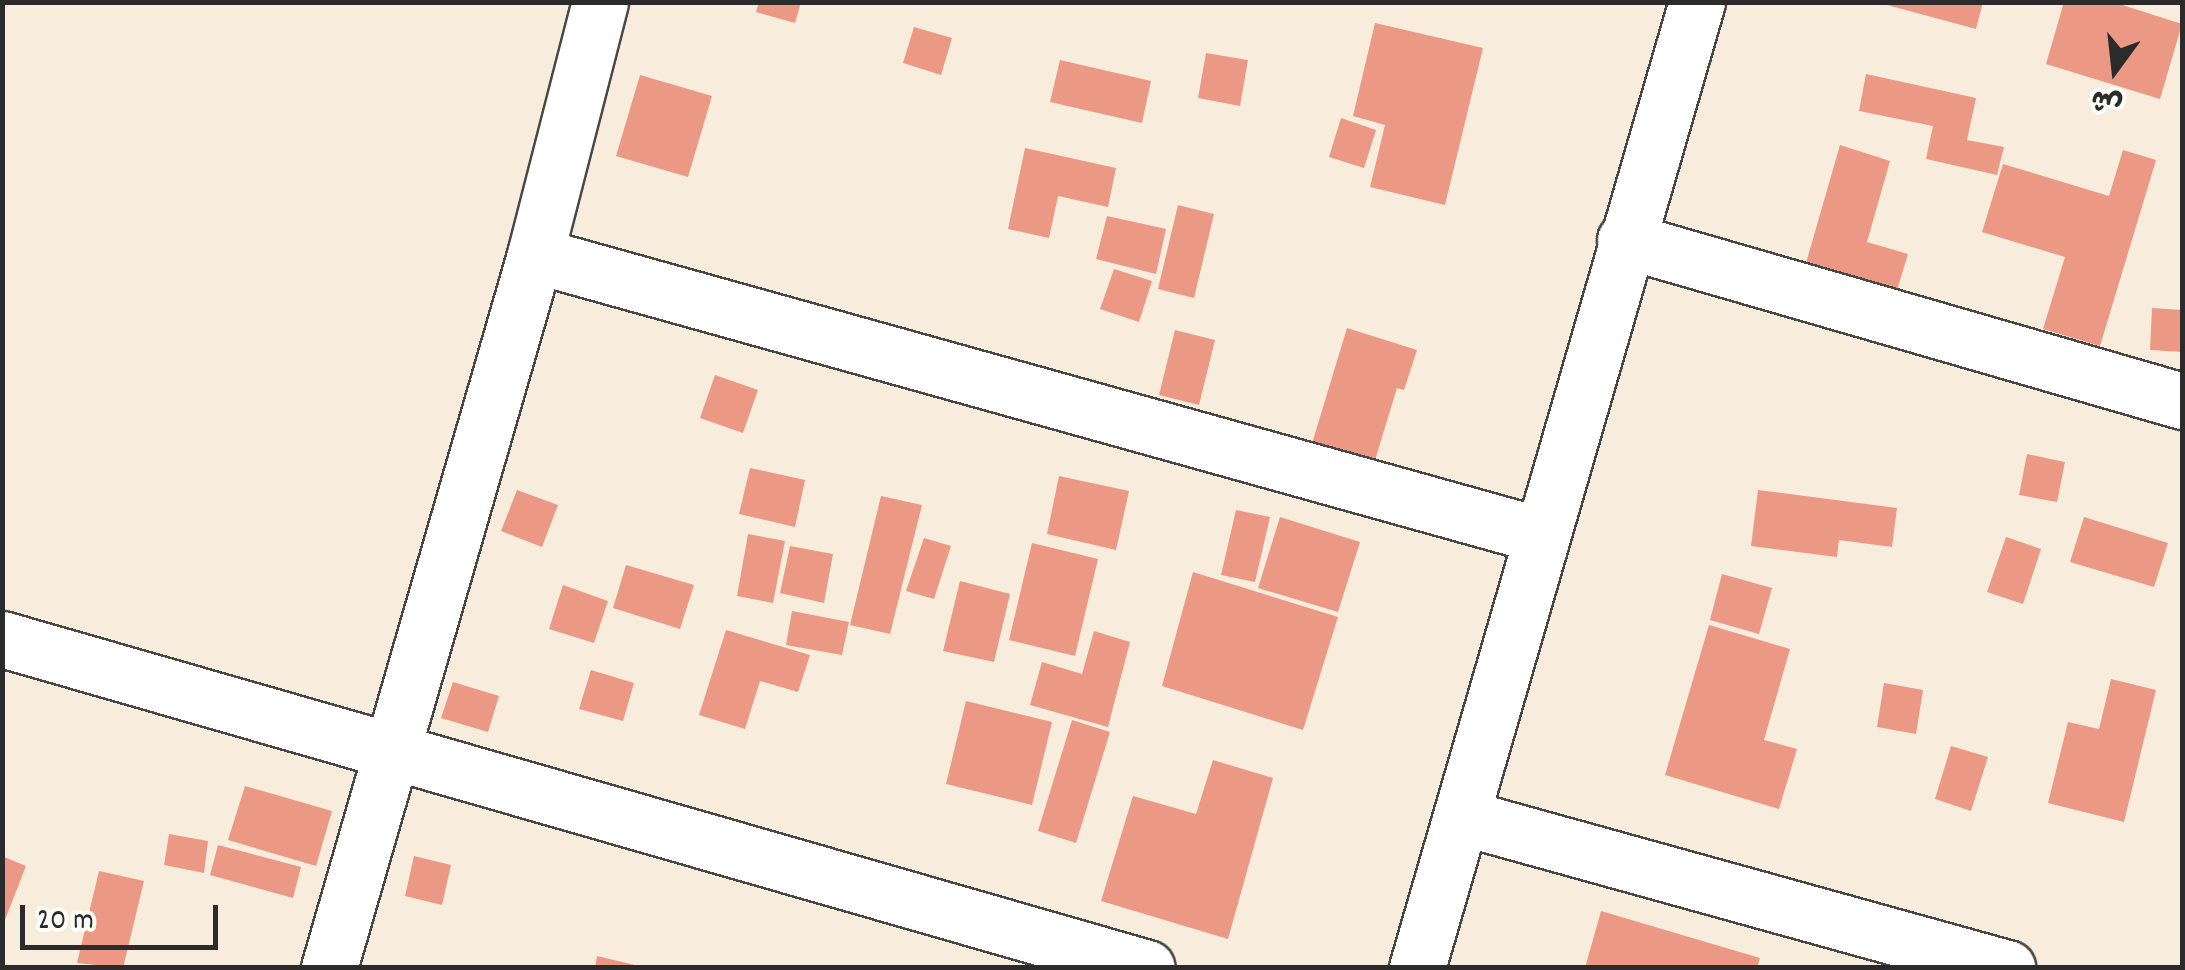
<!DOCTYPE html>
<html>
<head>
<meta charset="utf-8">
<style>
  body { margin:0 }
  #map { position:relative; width:2185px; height:970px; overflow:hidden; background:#f8eddd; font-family:Dekko,"Playpen Sans Arabic",sans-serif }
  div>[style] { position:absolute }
  .building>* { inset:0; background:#eb9885 }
  .roads { filter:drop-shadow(2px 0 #4a4846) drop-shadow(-2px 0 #4a4846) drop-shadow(0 2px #4a4846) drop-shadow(0 -2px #4a4846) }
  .minor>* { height:55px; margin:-27.5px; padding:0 27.5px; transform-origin:27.5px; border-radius:27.5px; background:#fff }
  span { translate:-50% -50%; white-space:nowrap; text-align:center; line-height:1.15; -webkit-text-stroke:10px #fdfcf7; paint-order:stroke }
  .frame { position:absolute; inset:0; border:5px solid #2b2b2b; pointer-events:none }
  .north { position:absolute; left:2065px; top:20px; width:100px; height:100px; -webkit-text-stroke:8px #fdfcf7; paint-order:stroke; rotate:195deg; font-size:28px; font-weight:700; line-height:40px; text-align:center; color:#2b2b2b }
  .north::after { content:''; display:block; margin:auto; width:35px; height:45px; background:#2b2b2b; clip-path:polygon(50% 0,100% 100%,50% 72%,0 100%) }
  .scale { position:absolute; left:20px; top:905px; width:198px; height:45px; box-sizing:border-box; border:5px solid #2b2b2b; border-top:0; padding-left:12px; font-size:30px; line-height:35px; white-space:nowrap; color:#2b2b2b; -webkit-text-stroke:8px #fdfcf7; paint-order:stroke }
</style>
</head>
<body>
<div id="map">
  <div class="building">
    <i style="clip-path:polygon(759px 2px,801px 2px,795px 23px,756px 12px)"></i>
    <i style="clip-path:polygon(1876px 2px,1983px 2px,1976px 29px)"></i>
    <i style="clip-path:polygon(2064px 2px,2113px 2px,2182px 24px,2160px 99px,2046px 64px)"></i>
    <i style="clip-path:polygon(1375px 23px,1483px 48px,1445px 205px,1370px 187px,1385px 125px,1353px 116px)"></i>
    <i style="clip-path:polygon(914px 27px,952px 38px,941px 75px,903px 63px)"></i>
    <i style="clip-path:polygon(1206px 53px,1248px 60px,1240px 106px,1198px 98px)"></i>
    <i style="clip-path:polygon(1060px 60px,1151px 81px,1142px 123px,1050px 102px)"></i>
    <i style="clip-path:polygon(1866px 74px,1976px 98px,1967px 140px,2004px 147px,1997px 175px,1926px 159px,1933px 126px,1859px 111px)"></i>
    <i style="clip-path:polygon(640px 75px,712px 96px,688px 177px,616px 156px)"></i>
    <i style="clip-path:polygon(1341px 118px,1376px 130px,1364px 168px,1329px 157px)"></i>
    <i style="clip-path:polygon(1840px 145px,1890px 161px,1867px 242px,1908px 254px,1897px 290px,1806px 263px)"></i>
    <i style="clip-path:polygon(1025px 148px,1116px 168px,1108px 207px,1058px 196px,1049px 238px,1008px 229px)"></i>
    <i style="clip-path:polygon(2123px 150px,2156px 160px,2100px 346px,2043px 329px,2065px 257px,1982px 232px,2003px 164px,2109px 196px)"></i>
    <i style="clip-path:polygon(1178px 205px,1214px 214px,1194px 298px,1158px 289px)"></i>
    <i style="clip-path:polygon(1107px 216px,1166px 229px,1156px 274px,1096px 259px)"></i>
    <i style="clip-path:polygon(1114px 269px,1152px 281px,1139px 322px,1100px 309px)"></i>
    <i style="clip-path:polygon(2152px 308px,2182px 310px,2182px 352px,2150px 350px)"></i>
    <i style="clip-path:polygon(1347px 328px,1417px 350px,1404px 390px,1397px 388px,1369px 480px,1307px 460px)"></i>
    <i style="clip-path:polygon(1175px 330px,1215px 340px,1199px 405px,1159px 395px)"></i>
    <i style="clip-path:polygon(715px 375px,758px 390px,743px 433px,700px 418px)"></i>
    <i style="clip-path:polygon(2027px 454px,2065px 462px,2057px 502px,2019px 495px)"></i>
    <i style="clip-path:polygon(750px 468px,805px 480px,795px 527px,739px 514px)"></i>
    <i style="clip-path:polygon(1059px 476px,1129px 491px,1116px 550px,1047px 534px)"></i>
    <i style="clip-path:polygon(517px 490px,558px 505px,542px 547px,501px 531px)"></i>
    <i style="clip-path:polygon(1758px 490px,1897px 508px,1892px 547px,1839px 540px,1837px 557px,1751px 546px)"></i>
    <i style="clip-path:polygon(881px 496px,922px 505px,890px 634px,850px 625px)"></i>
    <i style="clip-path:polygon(1236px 510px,1270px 517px,1255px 582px,1221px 575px)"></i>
    <i style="clip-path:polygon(1280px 517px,1360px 542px,1338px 612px,1258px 588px)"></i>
    <i style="clip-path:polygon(2084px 517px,2168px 543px,2154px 587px,2070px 562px)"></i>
    <i style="clip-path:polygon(748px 534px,785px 541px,773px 603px,737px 596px)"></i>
    <i style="clip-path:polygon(2006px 537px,2041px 549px,2023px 604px,1987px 592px)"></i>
    <i style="clip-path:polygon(924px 538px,951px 546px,934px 599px,906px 591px)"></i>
    <i style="clip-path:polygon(1032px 543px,1098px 559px,1075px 656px,1009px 640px)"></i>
    <i style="clip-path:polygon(790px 546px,833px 554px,824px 603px,780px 593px)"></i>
    <i style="clip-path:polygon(626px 565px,694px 585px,680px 629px,613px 608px)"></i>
    <i style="clip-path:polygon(1193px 572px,1338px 617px,1303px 730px,1162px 686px)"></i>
    <i style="clip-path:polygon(1722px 574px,1772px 588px,1759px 634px,1710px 620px)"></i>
    <i style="clip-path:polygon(960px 581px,1010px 594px,994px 662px,943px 651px)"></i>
    <i style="clip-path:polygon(563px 585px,608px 601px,594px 643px,549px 629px)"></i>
    <i style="clip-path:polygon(792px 611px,849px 622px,842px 655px,786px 645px)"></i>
    <i style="clip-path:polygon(1709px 625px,1790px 649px,1764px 740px,1797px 749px,1779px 809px,1665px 775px)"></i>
    <i style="clip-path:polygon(726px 630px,810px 655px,798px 692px,760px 681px,745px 729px,699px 715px)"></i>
    <i style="clip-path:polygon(1094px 631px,1130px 642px,1108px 727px,1030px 705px,1042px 662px,1082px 674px)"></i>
    <i style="clip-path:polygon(591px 670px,634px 683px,623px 721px,579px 709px)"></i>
    <i style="clip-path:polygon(2111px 679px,2156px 690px,2124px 822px,2048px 803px,2068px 722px,2099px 729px)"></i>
    <i style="clip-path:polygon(453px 682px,499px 696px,488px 732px,441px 718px)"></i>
    <i style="clip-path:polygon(1884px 683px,1923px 690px,1916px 734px,1877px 727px)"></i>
    <i style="clip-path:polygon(966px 701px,1052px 722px,1032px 805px,946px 784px)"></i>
    <i style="clip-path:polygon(1072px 720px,1110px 732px,1076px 843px,1038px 831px)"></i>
    <i style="clip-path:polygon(1951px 746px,1988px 757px,1971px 811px,1935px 799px)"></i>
    <i style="clip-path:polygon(1213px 760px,1273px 778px,1228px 939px,1101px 901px,1133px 796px,1196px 814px)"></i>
    <i style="clip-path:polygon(245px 786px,332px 811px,316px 866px,228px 840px)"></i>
    <i style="clip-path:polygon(169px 834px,208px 841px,204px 873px,164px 865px)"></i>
    <i style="clip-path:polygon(218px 845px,301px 867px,293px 898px,210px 875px)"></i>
    <i style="clip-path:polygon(2px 856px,26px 866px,3px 925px,2px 925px)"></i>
    <i style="clip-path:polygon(414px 856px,451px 865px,442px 905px,405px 896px)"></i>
    <i style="clip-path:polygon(99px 871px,144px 881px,123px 968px,77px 963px)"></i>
    <i style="clip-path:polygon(1601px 911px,1760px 958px,1757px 968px,1585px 968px)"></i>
    <i style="clip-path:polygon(597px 956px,639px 966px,639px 968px,595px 968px)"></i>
  </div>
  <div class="roads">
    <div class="minor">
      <i style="left:1625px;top:240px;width:580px;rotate:16.12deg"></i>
      <i style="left:535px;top:255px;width:1043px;rotate:15.57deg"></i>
      <i style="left:2px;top:639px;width:1191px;rotate:16.03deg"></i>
      <i style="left:1462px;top:817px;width:566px;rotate:15.49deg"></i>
      <i style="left:329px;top:968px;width:742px;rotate:-73.88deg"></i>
      <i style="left:535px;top:255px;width:261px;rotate:-75.6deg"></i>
      <i style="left:1417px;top:968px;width:1006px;rotate:-73.84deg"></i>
    </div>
  </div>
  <div class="frame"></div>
  <div class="north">ش</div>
  <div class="scale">20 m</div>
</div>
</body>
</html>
